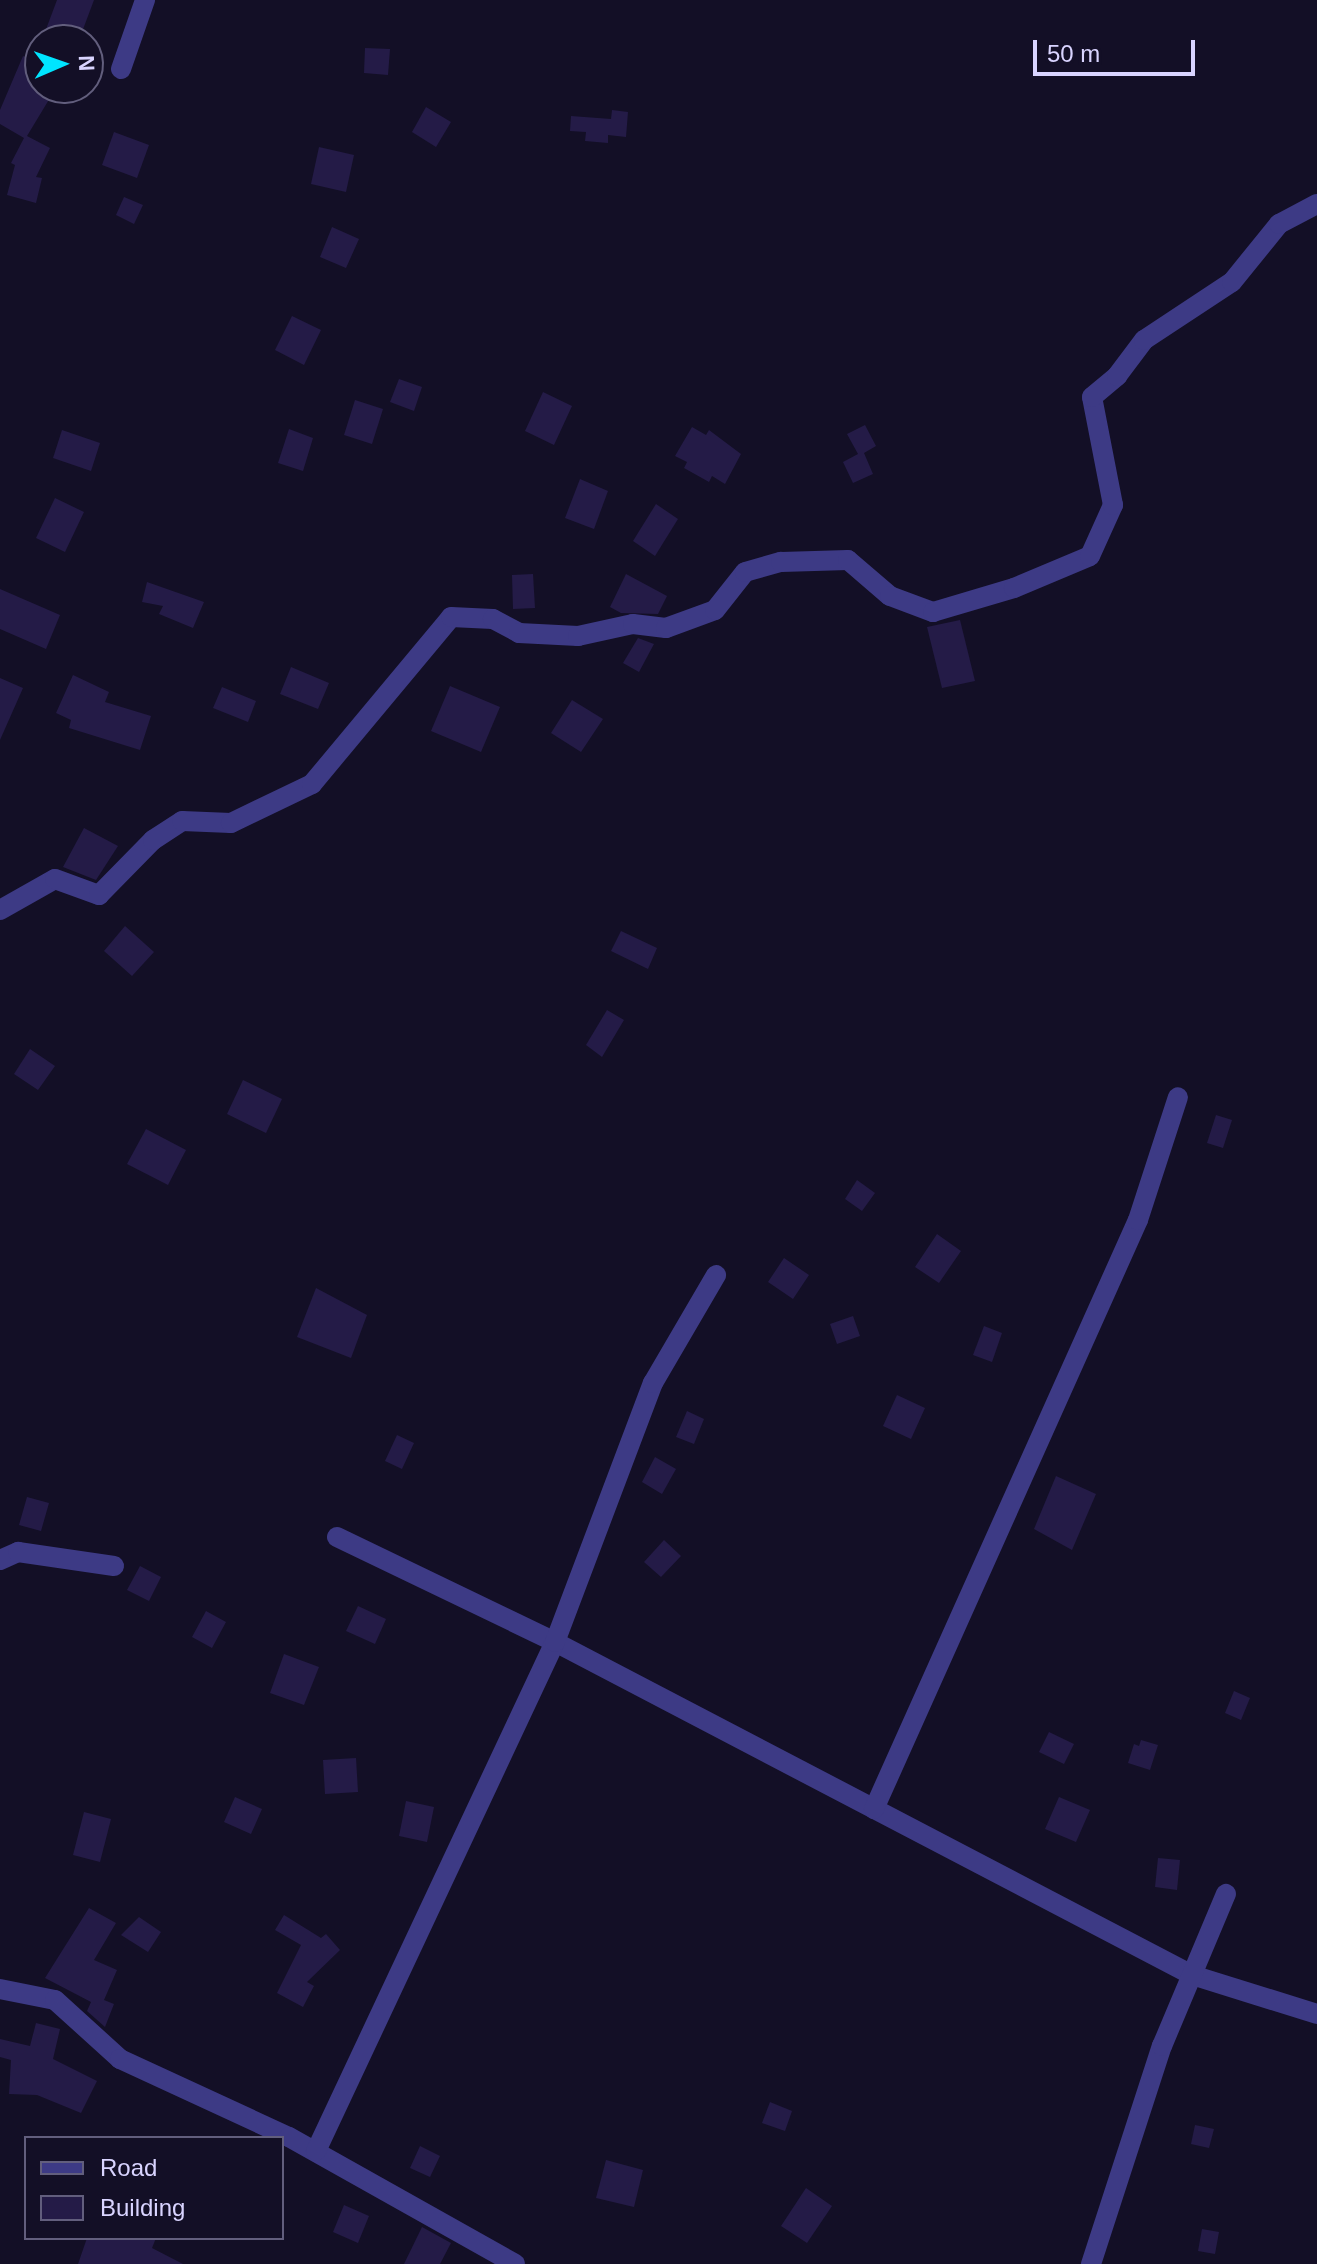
<!DOCTYPE html>
<html>
<head>
<meta charset="utf-8">
<style>
  body { margin:0 }
  #map { position:relative; width:1317px; height:2264px; overflow:hidden; background:#130f26; font-family:Arial,sans-serif }
  div>[style] { position:absolute }
  .building>* { inset:0; background:#241b47 }
  .minor>* { height:20px; margin:-10px; padding:0 10px; transform-origin:10px; border-radius:10px; background:#3d3a85 }
  span { translate:-50% -50%; white-space:nowrap; text-align:center; line-height:1.15; -webkit-text-stroke:7px #130f26; paint-order:stroke }
  .legend { position:absolute; left:24px; top:2136px; width:260px; height:104px; box-sizing:border-box; background:#130f26; border:2px solid #625e7d; margin:0; padding:10px 14px; list-style:none; font-size:24px; color:#d9d4ff }
  .legend li { display:flex; align-items:center; gap:16px; height:40px }
  .legend b { width:40px; border:2px solid #625e7d }
  .north { position:absolute; left:24px; top:24px; width:80px; height:80px; box-sizing:border-box; background:#130f26; border:2px solid #625e7d; border-radius:50%; rotate:88deg; font-size:22px; font-weight:700; line-height:32px; text-align:center; color:#d9d4ff }
  .north::after { content:''; display:block; margin:auto; width:28px; height:36px; background:#00e5ff; clip-path:polygon(50% 0,100% 100%,50% 72%,0 100%) }
  .scale { position:absolute; left:1033px; top:40px; width:162px; height:36px; box-sizing:border-box; border:4px solid #d9d4ff; border-top:0; padding-left:10px; font-size:24px; line-height:28px; white-space:nowrap; color:#d9d4ff; -webkit-text-stroke:6px #130f26; paint-order:stroke }
</style>
</head>
<body>
<div id="map">
  <div class="building">
    <i style="clip-path:polygon(57px 0,94px 0,79px 40px,42px 40px)"></i>
    <i style="clip-path:polygon(365px 48px,390px 49px,388px 75px,364px 73px)"></i>
    <i style="clip-path:polygon(23px 56px,40px 64px,40px 88px,56px 88px,27px 136px,50px 148px,36px 177px,42px 178px,36px 203px,7px 195px,15px 165px,11px 163px,24px 138px,0 124px,0 110px)"></i>
    <i style="clip-path:polygon(426px 107px,451px 122px,436px 147px,412px 132px)"></i>
    <i style="clip-path:polygon(612px 110px,628px 112px,626px 137px,608px 135px,608px 143px,585px 141px,586px 132px,570px 131px,571px 116px,611px 119px)"></i>
    <i style="clip-path:polygon(114px 132px,149px 145px,137px 178px,102px 165px)"></i>
    <i style="clip-path:polygon(319px 147px,354px 155px,346px 192px,311px 184px)"></i>
    <i style="clip-path:polygon(124px 197px,143px 205px,134px 224px,116px 215px)"></i>
    <i style="clip-path:polygon(332px 227px,359px 239px,346px 268px,320px 257px)"></i>
    <i style="clip-path:polygon(292px 316px,321px 330px,304px 365px,275px 350px)"></i>
    <i style="clip-path:polygon(399px 379px,422px 387px,414px 411px,390px 402px)"></i>
    <i style="clip-path:polygon(543px 392px,572px 406px,554px 445px,525px 431px)"></i>
    <i style="clip-path:polygon(355px 400px,383px 409px,372px 444px,344px 435px)"></i>
    <i style="clip-path:polygon(865px 425px,876px 446px,864px 453px,873px 474px,853px 483px,843px 462px,858px 454px,847px 434px)"></i>
    <i style="clip-path:polygon(692px 427px,706px 435px,709px 430px,741px 454px,725px 484px,712px 476px,709px 482px,684px 468px,687px 462px,675px 456px)"></i>
    <i style="clip-path:polygon(289px 429px,313px 438px,303px 471px,278px 463px)"></i>
    <i style="clip-path:polygon(62px 430px,100px 443px,91px 471px,53px 458px)"></i>
    <i style="clip-path:polygon(580px 479px,608px 491px,594px 529px,565px 518px)"></i>
    <i style="clip-path:polygon(55px 498px,84px 512px,65px 552px,36px 538px)"></i>
    <i style="clip-path:polygon(656px 504px,678px 519px,655px 556px,633px 541px)"></i>
    <i style="clip-path:polygon(533px 574px,535px 608px,513px 609px,512px 575px)"></i>
    <i style="clip-path:polygon(626px 574px,667px 596px,658px 614px,621px 613px,610px 607px)"></i>
    <i style="clip-path:polygon(147px 582px,204px 602px,193px 628px,159px 614px,163px 606px,142px 602px)"></i>
    <i style="clip-path:polygon(0 589px,60px 615px,46px 649px,0 629px)"></i>
    <i style="clip-path:polygon(960px 620px,975px 681px,942px 688px,927px 627px)"></i>
    <i style="clip-path:polygon(638px 638px,654px 644px,639px 672px,623px 663px)"></i>
    <i style="clip-path:polygon(291px 667px,329px 683px,318px 709px,280px 694px)"></i>
    <i style="clip-path:polygon(73px 675px,109px 692px,105px 702px,151px 716px,140px 750px,69px 728px,71px 720px,56px 713px)"></i>
    <i style="clip-path:polygon(0 678px,23px 688px,0 740px)"></i>
    <i style="clip-path:polygon(450px 686px,500px 707px,481px 752px,431px 731px)"></i>
    <i style="clip-path:polygon(222px 687px,256px 701px,248px 722px,213px 708px)"></i>
    <i style="clip-path:polygon(572px 700px,603px 719px,581px 752px,551px 733px)"></i>
    <i style="clip-path:polygon(84px 828px,118px 846px,96px 880px,63px 867px)"></i>
    <i style="clip-path:polygon(125px 926px,154px 952px,132px 976px,104px 951px)"></i>
    <i style="clip-path:polygon(621px 931px,657px 948px,648px 969px,611px 951px)"></i>
    <i style="clip-path:polygon(607px 1010px,624px 1020px,602px 1057px,586px 1045px)"></i>
    <i style="clip-path:polygon(30px 1049px,55px 1066px,38px 1090px,14px 1074px)"></i>
    <i style="clip-path:polygon(243px 1080px,282px 1099px,266px 1133px,227px 1114px)"></i>
    <i style="clip-path:polygon(1216px 1115px,1232px 1120px,1223px 1148px,1207px 1143px)"></i>
    <i style="clip-path:polygon(146px 1129px,186px 1150px,168px 1185px,127px 1164px)"></i>
    <i style="clip-path:polygon(857px 1180px,875px 1193px,862px 1211px,845px 1199px)"></i>
    <i style="clip-path:polygon(937px 1234px,961px 1251px,939px 1283px,915px 1267px)"></i>
    <i style="clip-path:polygon(784px 1258px,809px 1275px,793px 1299px,768px 1282px)"></i>
    <i style="clip-path:polygon(316px 1288px,367px 1315px,351px 1358px,297px 1337px)"></i>
    <i style="clip-path:polygon(853px 1316px,860px 1336px,837px 1344px,830px 1324px)"></i>
    <i style="clip-path:polygon(984px 1326px,1002px 1333px,992px 1362px,973px 1355px)"></i>
    <i style="clip-path:polygon(897px 1395px,925px 1408px,911px 1439px,883px 1426px)"></i>
    <i style="clip-path:polygon(687px 1411px,704px 1419px,694px 1444px,676px 1437px)"></i>
    <i style="clip-path:polygon(397px 1435px,414px 1443px,402px 1469px,385px 1461px)"></i>
    <i style="clip-path:polygon(655px 1457px,676px 1469px,662px 1494px,642px 1482px)"></i>
    <i style="clip-path:polygon(1056px 1476px,1096px 1494px,1072px 1550px,1034px 1529px)"></i>
    <i style="clip-path:polygon(27px 1497px,49px 1503px,41px 1531px,19px 1525px)"></i>
    <i style="clip-path:polygon(664px 1540px,681px 1556px,661px 1577px,644px 1562px)"></i>
    <i style="clip-path:polygon(140px 1566px,161px 1577px,149px 1601px,127px 1590px)"></i>
    <i style="clip-path:polygon(358px 1606px,386px 1619px,375px 1644px,346px 1631px)"></i>
    <i style="clip-path:polygon(206px 1611px,226px 1622px,212px 1648px,192px 1637px)"></i>
    <i style="clip-path:polygon(284px 1654px,319px 1667px,304px 1705px,270px 1693px)"></i>
    <i style="clip-path:polygon(1234px 1691px,1250px 1698px,1241px 1720px,1225px 1713px)"></i>
    <i style="clip-path:polygon(1049px 1732px,1074px 1744px,1064px 1764px,1039px 1752px)"></i>
    <i style="clip-path:polygon(1141px 1740px,1158px 1745px,1150px 1770px,1128px 1763px,1134px 1744px,1139px 1746px)"></i>
    <i style="clip-path:polygon(356px 1758px,358px 1792px,325px 1794px,323px 1760px)"></i>
    <i style="clip-path:polygon(235px 1797px,262px 1809px,251px 1834px,224px 1822px)"></i>
    <i style="clip-path:polygon(1059px 1797px,1090px 1810px,1076px 1842px,1045px 1829px)"></i>
    <i style="clip-path:polygon(406px 1801px,434px 1807px,427px 1842px,399px 1836px)"></i>
    <i style="clip-path:polygon(84px 1812px,111px 1819px,100px 1862px,73px 1855px)"></i>
    <i style="clip-path:polygon(1158px 1858px,1180px 1860px,1177px 1890px,1155px 1887px)"></i>
    <i style="clip-path:polygon(89px 1908px,116px 1923px,94px 1960px,117px 1970px,104px 2000px,114px 2004px,105px 2027px,87px 2011px,91px 2002px,45px 1978px)"></i>
    <i style="clip-path:polygon(284px 1915px,321px 1938px,326px 1934px,340px 1950px,307px 1982px,314px 1986px,303px 2007px,277px 1993px,301px 1945px,275px 1930px)"></i>
    <i style="clip-path:polygon(139px 1917px,161px 1932px,148px 1952px,121px 1935px)"></i>
    <i style="clip-path:polygon(36px 2023px,60px 2029px,53px 2059px,97px 2081px,81px 2113px,37px 2095px,9px 2094px,11px 2060px,0 2057px,0 2039px,30px 2046px)"></i>
    <i style="clip-path:polygon(770px 2102px,792px 2111px,785px 2131px,762px 2123px)"></i>
    <i style="clip-path:polygon(1195px 2125px,1214px 2129px,1209px 2148px,1191px 2144px)"></i>
    <i style="clip-path:polygon(420px 2146px,440px 2156px,430px 2177px,410px 2168px)"></i>
    <i style="clip-path:polygon(606px 2160px,643px 2170px,634px 2207px,596px 2198px)"></i>
    <i style="clip-path:polygon(806px 2188px,832px 2206px,807px 2243px,781px 2226px)"></i>
    <i style="clip-path:polygon(344px 2205px,369px 2216px,358px 2243px,333px 2232px)"></i>
    <i style="clip-path:polygon(422px 2227px,451px 2243px,440px 2264px,404px 2264px)"></i>
    <i style="clip-path:polygon(1202px 2229px,1219px 2232px,1215px 2254px,1198px 2251px)"></i>
    <i style="clip-path:polygon(87px 2238px,156px 2238px,152px 2248px,183px 2264px,78px 2264px)"></i>
  </div>
  <div class="minor">
    <i style="left:121px;top:69px;width:73px;rotate:-70.8deg"></i>
    <i style="left:0;top:910px;width:63px;rotate:-29.4deg"></i>
    <i style="left:55px;top:879px;width:47px;rotate:20deg"></i>
    <i style="left:99px;top:895px;width:77px;rotate:-45.5deg"></i>
    <i style="left:153px;top:840px;width:35px;rotate:-33deg"></i>
    <i style="left:182px;top:821px;width:49px;rotate:2.3deg"></i>
    <i style="left:231px;top:823px;width:90px;rotate:-25.7deg"></i>
    <i style="left:312px;top:784px;width:217px;rotate:-50.2deg"></i>
    <i style="left:451px;top:617px;width:42px;rotate:2.7deg"></i>
    <i style="left:493px;top:619px;width:30px;rotate:28deg"></i>
    <i style="left:519px;top:633px;width:59px;rotate:2.9deg"></i>
    <i style="left:578px;top:636px;width:56px;rotate:-12.3deg"></i>
    <i style="left:633px;top:624px;width:33px;rotate:7deg"></i>
    <i style="left:666px;top:628px;width:52px;rotate:-20.2deg"></i>
    <i style="left:715px;top:610px;width:48px;rotate:-51.7deg"></i>
    <i style="left:745px;top:572px;width:37px;rotate:-16deg"></i>
    <i style="left:781px;top:562px;width:67px;rotate:-1.7deg"></i>
    <i style="left:848px;top:560px;width:55px;rotate:40.6deg"></i>
    <i style="left:890px;top:596px;width:46px;rotate:20.4deg"></i>
    <i style="left:933px;top:612px;width:84px;rotate:-16.5deg"></i>
    <i style="left:1014px;top:588px;width:82px;rotate:-22.8deg"></i>
    <i style="left:1090px;top:556px;width:56px;rotate:-65.7deg"></i>
    <i style="left:1113px;top:505px;width:110px;rotate:-101deg"></i>
    <i style="left:1092px;top:397px;width:33px;rotate:-40deg"></i>
    <i style="left:1117px;top:376px;width:45px;rotate:-53.1deg"></i>
    <i style="left:1144px;top:340px;width:105px;rotate:-33.4deg"></i>
    <i style="left:1232px;top:282px;width:75px;rotate:-51deg"></i>
    <i style="left:1279px;top:224px;width:43px;rotate:-27.8deg"></i>
    <i style="left:337px;top:1537px;width:242px;rotate:25.7deg"></i>
    <i style="left:555px;top:1642px;width:719px;rotate:27.6deg"></i>
    <i style="left:1192px;top:1975px;width:131px;rotate:17.3deg"></i>
    <i style="left:0;top:1560px;width:20px;rotate:-24deg"></i>
    <i style="left:18px;top:1552px;width:97px;rotate:8.3deg"></i>
    <i style="left:874px;top:1809px;width:645px;rotate:-65.86deg"></i>
    <i style="left:1138px;top:1220px;width:129px;rotate:-72deg"></i>
    <i style="left:0;top:1989px;width:56px;rotate:11.3deg"></i>
    <i style="left:55px;top:2000px;width:88px;rotate:42.2deg"></i>
    <i style="left:120px;top:2059px;width:186px;rotate:24.8deg"></i>
    <i style="left:289px;top:2137px;width:259px;rotate:29.3deg"></i>
    <i style="left:316px;top:2151px;width:562px;rotate:-64.85deg"></i>
    <i style="left:555px;top:1642px;width:277px;rotate:-69.3deg"></i>
    <i style="left:653px;top:1383px;width:125px;rotate:-59.7deg"></i>
    <i style="left:1091px;top:2264px;width:229px;rotate:-72deg"></i>
    <i style="left:1162px;top:2046px;width:165px;rotate:-67.2deg"></i>
  </div>
  <ul class="legend">
  <li><b style="height:10px;background:#3d3a85"></b>Road</li>
  <li><b style="height:22px;background:#241b47"></b>Building</li>
  </ul>
  <div class="north">N</div>
  <div class="scale">50 m</div>
</div>
</body>
</html>
